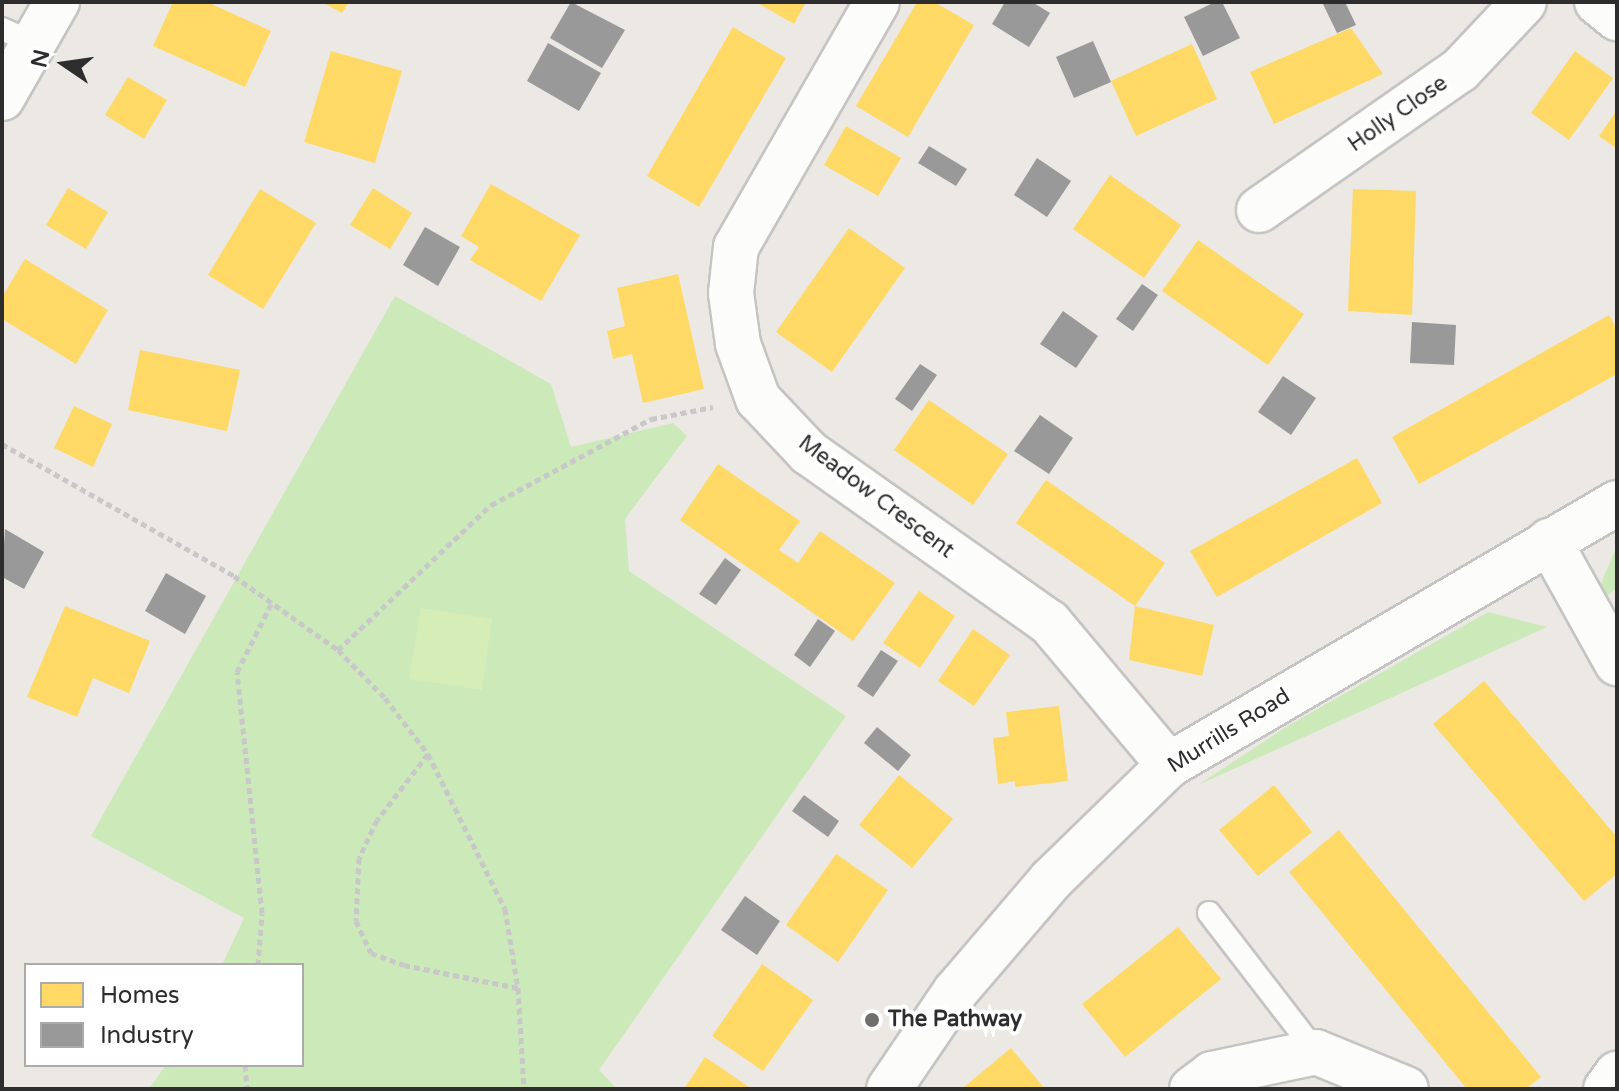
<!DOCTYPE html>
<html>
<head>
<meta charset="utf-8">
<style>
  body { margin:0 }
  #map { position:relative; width:1619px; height:1091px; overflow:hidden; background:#ece8e3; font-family:"Varela Round",sans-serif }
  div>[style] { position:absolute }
  .green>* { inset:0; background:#cce9ba }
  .pitch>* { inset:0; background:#d7edb8 }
  .homes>* { inset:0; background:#ffd966 }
  .industry>* { inset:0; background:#999 }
  .path>* { height:5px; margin-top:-2.5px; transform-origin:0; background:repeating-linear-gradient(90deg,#c8c8c8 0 6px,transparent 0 10px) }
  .roads { filter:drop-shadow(2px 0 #c5c4c4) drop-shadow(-2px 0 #c5c4c4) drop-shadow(0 2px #c5c4c4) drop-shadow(0 -2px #c5c4c4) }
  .lane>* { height:22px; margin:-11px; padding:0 11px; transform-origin:11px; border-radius:11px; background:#fcfcfb }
  .street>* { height:44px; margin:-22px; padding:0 22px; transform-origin:22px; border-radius:22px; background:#fcfcfb }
  .secondary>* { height:44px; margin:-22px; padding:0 22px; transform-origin:22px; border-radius:22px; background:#fcfcfb }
  .dots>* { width:22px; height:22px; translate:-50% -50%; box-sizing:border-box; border:4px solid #fff; border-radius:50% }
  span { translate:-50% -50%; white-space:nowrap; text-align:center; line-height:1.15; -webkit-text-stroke:8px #fff; paint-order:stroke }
  .street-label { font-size:22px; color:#2d2d2d }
  .poi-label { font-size:22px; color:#2d2d2d; font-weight:700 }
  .left { translate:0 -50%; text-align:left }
  .frame { position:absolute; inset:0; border:4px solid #2d2d2d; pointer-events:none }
  .legend { position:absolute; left:24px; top:963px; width:280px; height:104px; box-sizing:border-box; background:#fff; border:2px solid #ababab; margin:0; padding:10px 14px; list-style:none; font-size:24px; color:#2d2d2d }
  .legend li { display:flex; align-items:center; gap:16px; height:40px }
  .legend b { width:40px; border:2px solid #ababab }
  .north { position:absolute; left:24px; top:24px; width:80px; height:80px; -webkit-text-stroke:6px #fff; paint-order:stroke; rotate:283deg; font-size:22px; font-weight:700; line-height:32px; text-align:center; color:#2d2d2d }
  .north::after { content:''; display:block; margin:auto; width:28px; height:36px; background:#2d2d2d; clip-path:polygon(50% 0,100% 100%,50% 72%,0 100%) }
</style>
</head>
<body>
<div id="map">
  <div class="green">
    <i style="clip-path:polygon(395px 296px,551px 384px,571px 447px,673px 423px,687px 436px,625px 519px,629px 571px,846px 716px,599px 1070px,617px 1089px,149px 1089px,166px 1065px,302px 1065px,302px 965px,222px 965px,244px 918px,91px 836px)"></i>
    <i style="clip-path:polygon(1617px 546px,1617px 588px,1604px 598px,1601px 583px)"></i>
    <i style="clip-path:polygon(1488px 612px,1547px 627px,1198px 785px,1286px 727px)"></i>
  </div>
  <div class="pitch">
    <i style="clip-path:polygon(421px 608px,492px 619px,482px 690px,409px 679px)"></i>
  </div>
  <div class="homes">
    <i style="clip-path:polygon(173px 2px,207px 2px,271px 31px,245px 87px,153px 46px)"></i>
    <i style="clip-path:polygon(322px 2px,349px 2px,342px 13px)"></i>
    <i style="clip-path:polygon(756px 2px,806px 2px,794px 24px)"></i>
    <i style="clip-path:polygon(917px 2px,934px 2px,974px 25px,908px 137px,856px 106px)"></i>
    <i style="clip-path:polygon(733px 27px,786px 58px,699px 207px,647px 176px)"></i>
    <i style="clip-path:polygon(1351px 28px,1383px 74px,1274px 124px,1250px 72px)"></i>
    <i style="clip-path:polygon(1192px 44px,1217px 99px,1136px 136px,1111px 81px)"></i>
    <i style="clip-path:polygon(331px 51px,402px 71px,375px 163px,304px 142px)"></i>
    <i style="clip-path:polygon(1575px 51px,1613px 78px,1569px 140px,1531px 113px)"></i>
    <i style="clip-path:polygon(128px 77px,167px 100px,144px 139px,105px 115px)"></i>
    <i style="clip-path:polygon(1617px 110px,1617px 149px,1599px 136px)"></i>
    <i style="clip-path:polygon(846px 126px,901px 158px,878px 196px,824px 165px)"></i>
    <i style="clip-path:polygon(1110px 175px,1181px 225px,1144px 278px,1073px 229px)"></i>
    <i style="clip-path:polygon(491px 184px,580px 235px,541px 301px,470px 260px,479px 247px,461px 236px)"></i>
    <i style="clip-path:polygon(68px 188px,108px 212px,86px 249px,46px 225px)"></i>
    <i style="clip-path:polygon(373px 188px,412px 213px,390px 249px,350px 225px)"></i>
    <i style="clip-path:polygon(260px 189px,316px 223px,263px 309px,208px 275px)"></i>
    <i style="clip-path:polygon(1353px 189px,1416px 191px,1412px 315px,1348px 311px)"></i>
    <i style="clip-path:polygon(849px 228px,905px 268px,832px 372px,776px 332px)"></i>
    <i style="clip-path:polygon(1198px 240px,1304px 314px,1268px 365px,1162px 291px)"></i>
    <i style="clip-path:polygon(25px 259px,108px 310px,76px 364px,2px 319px,2px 297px)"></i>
    <i style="clip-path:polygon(678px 274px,704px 389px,643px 403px,632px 354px,613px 359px,607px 331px,625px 326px,617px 288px)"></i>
    <i style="clip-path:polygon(1609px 315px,1617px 329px,1617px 374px,1419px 484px,1392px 437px)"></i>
    <i style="clip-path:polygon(140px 350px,240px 370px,227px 431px,128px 410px)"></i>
    <i style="clip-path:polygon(929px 400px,1008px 454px,973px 505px,894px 450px)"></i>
    <i style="clip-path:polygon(74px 406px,112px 424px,93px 467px,54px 448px)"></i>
    <i style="clip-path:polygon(1357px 458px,1382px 503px,1217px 597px,1190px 551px)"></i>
    <i style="clip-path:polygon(718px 464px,800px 521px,779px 550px,798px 563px,820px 531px,895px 583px,853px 641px,680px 520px)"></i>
    <i style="clip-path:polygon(1046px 480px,1165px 563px,1135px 606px,1016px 523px)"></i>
    <i style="clip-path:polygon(919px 591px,955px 616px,920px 668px,883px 643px)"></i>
    <i style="clip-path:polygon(65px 606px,150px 641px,129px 693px,93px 678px,77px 717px,27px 697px)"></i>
    <i style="clip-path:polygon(1135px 606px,1214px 625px,1202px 676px,1129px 660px)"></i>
    <i style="clip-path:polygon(973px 629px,1010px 655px,974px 706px,938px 681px)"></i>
    <i style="clip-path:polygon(1484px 681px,1617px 837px,1617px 874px,1584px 901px,1433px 724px)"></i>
    <i style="clip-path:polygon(1059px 706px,1068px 781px,1015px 787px,1015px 781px,998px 784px,993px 738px,1009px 736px,1006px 712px)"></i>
    <i style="clip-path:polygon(899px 775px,953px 819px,912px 868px,859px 825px)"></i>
    <i style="clip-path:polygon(1274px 785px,1312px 832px,1258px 876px,1219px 830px)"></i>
    <i style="clip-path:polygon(1339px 830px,1541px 1077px,1526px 1089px,1467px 1089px,1289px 872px)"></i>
    <i style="clip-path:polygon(836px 854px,888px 890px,838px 962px,786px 925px)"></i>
    <i style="clip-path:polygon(1178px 927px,1221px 979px,1125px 1057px,1082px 1004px)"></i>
    <i style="clip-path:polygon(762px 964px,813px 1000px,763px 1071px,712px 1036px)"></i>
    <i style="clip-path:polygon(1011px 1048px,1045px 1089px,965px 1089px,964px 1087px)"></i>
    <i style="clip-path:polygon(705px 1057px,749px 1087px,747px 1089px,684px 1089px)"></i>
  </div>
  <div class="industry">
    <i style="clip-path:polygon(571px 2px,625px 30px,602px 68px,550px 38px)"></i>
    <i style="clip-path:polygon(1005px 2px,1032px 2px,1050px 13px,1029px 47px,992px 24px)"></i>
    <i style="clip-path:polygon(1215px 2px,1222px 2px,1240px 38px,1203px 56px,1184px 17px)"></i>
    <i style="clip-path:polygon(1322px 2px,1345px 2px,1356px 25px,1337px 33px)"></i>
    <i style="clip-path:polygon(1093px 41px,1111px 82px,1074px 98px,1056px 57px)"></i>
    <i style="clip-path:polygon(548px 43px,601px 73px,579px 111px,527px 81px)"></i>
    <i style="clip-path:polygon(929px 146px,967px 169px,956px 186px,918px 163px)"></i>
    <i style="clip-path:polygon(1037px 158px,1071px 181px,1047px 217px,1014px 195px)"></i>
    <i style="clip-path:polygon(425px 227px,460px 247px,438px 286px,403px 265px)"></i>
    <i style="clip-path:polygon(1142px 284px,1158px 295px,1133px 331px,1116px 319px)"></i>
    <i style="clip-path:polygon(1063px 311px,1098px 336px,1076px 368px,1040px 344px)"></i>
    <i style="clip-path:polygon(1412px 322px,1456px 325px,1454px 365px,1410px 363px)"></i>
    <i style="clip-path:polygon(920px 364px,937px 375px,912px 411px,895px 399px)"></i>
    <i style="clip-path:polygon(1283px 376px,1316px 398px,1291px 435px,1258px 412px)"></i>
    <i style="clip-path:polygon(1040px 415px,1073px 438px,1049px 474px,1014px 451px)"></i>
    <i style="clip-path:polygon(5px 529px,44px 552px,24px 589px,2px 577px)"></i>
    <i style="clip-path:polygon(725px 558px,741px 570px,716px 605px,699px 594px)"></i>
    <i style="clip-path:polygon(166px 573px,206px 596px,185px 634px,145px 611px)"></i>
    <i style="clip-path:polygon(818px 619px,835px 631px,810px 667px,794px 655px)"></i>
    <i style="clip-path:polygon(881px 650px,898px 661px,873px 697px,857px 686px)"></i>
    <i style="clip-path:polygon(877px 727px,911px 755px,898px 771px,864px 743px)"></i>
    <i style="clip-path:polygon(804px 795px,839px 821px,828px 837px,792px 811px)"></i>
    <i style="clip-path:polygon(745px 896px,780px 921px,757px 955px,721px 930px)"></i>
  </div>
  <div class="path">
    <i style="left:2px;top:444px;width:267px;rotate:29.6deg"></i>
    <i style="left:234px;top:576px;width:128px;rotate:35.4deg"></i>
    <i style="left:338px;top:650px;width:67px;rotate:45.6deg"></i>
    <i style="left:385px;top:698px;width:71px;rotate:52.5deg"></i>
    <i style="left:428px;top:754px;width:173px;rotate:63.6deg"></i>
    <i style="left:505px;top:909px;width:80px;rotate:80.7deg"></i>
    <i style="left:518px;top:988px;width:101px;rotate:86.6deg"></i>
    <i style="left:338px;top:650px;width:211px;rotate:-43.5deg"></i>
    <i style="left:491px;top:505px;width:182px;rotate:-28.3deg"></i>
    <i style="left:651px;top:419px;width:63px;rotate:-11deg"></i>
    <i style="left:428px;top:754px;width:83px;rotate:127.7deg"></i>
    <i style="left:377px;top:820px;width:42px;rotate:115.3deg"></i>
    <i style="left:359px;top:858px;width:63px;rotate:92.7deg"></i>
    <i style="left:356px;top:921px;width:35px;rotate:65deg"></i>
    <i style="left:371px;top:953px;width:35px;rotate:20deg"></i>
    <i style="left:404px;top:965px;width:116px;rotate:11.4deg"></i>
    <i style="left:258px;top:965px;width:52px;rotate:-85.6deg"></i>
    <i style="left:262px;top:913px;width:242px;rotate:-95.9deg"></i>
    <i style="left:237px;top:672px;width:78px;rotate:-63.4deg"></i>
    <i style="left:245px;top:1065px;width:24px;rotate:85deg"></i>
  </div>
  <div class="roads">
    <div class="lane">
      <i style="left:2px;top:29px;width:35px;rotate:24deg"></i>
      <i style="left:1209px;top:913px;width:175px;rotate:52.4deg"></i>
    </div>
    <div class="street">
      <i style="left:877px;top:2px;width:283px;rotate:119.9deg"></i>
      <i style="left:736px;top:247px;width:46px;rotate:96.2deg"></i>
      <i style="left:731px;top:293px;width:51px;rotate:82.2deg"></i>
      <i style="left:738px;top:344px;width:59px;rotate:70deg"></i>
      <i style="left:758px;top:399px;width:74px;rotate:46.6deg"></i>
      <i style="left:809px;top:453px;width:294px;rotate:35.2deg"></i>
      <i style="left:1049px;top:622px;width:187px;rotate:50deg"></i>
      <i style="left:1597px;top:2px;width:26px;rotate:39deg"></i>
      <i style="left:1259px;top:210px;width:245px;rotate:-34.9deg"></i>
      <i style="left:1460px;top:70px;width:93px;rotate:-46.7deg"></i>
      <i style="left:1549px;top:541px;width:140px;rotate:60.9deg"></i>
      <i style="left:889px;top:1089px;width:117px;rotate:-55.8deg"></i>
      <i style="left:955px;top:992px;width:148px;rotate:-49.4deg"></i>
      <i style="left:1051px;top:880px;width:165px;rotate:-44.3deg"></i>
      <i style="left:1169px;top:765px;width:519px;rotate:-30.32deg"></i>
      <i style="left:1192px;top:1089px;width:25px;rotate:-37deg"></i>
      <i style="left:1212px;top:1074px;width:106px;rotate:-11.9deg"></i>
      <i style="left:1316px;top:1052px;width:97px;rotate:22.3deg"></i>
      <i style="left:1606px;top:1089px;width:19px;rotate:-54deg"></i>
    </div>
    <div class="secondary">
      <i style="left:2px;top:98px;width:111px;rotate:-60.2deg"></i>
    </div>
  </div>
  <div class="dots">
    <i style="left:872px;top:1020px;background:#706e6d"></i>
  </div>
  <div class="street-label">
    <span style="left:1398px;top:114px;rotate:-35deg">Holly Close</span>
    <span style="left:876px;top:497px;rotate:37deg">Meadow Crescent</span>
    <span style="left:1229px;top:731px;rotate:-32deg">Murrills Road</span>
  </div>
  <div class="poi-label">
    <span class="left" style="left:888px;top:1020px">The Pathway</span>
  </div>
  <div class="frame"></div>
  <ul class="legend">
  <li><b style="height:22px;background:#ffd966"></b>Homes</li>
  <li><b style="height:22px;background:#999"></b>Industry</li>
  </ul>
  <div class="north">N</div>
</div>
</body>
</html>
